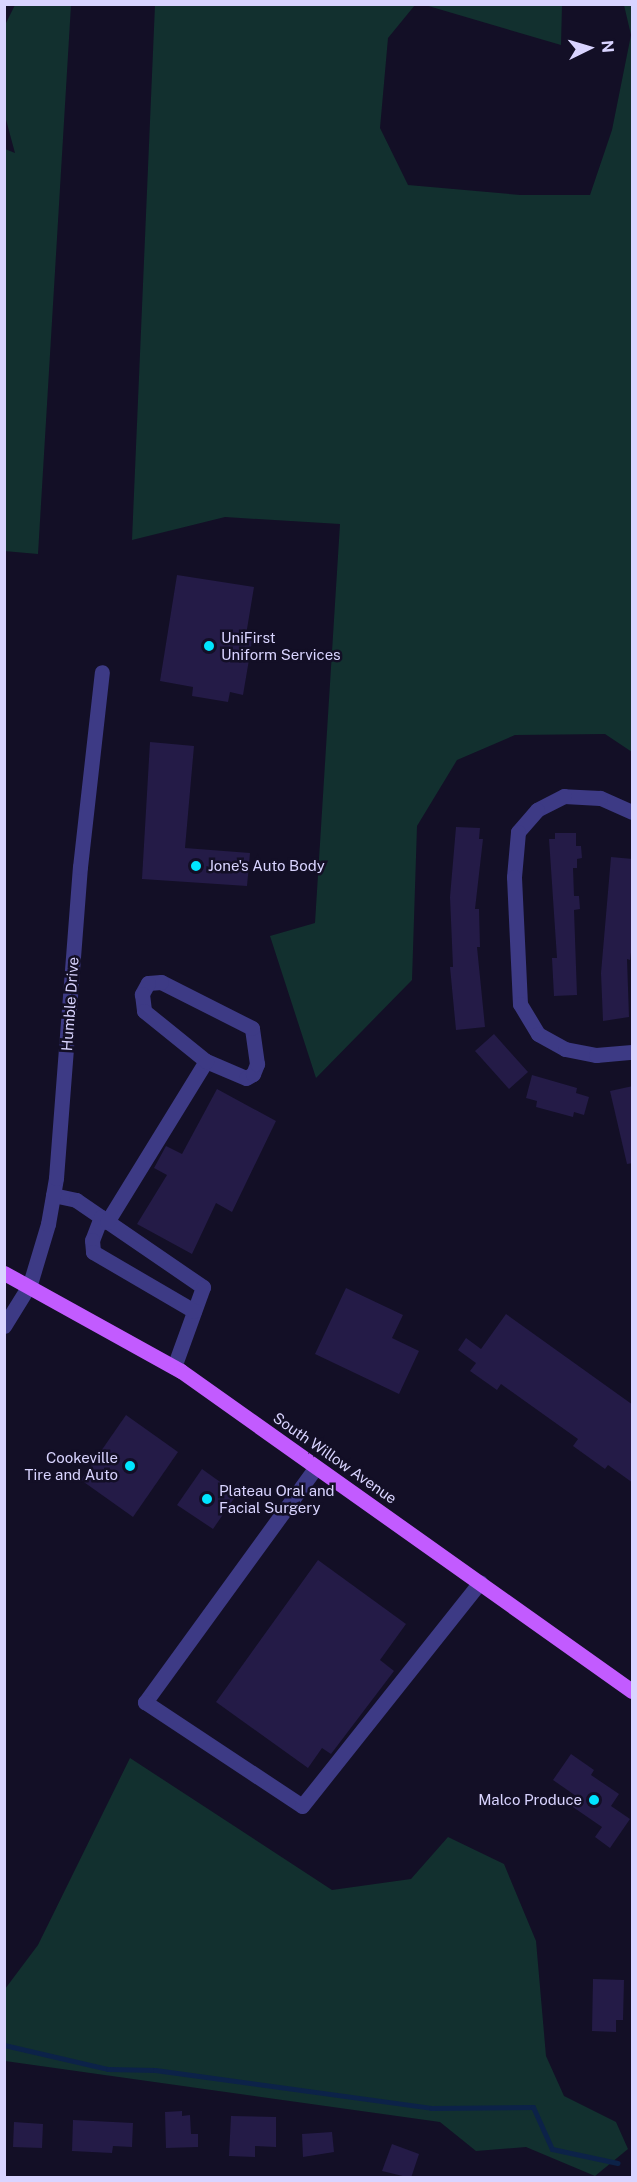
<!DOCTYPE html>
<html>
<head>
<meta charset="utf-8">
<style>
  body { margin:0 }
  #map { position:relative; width:637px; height:2182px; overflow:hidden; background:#130f26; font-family:"Public Sans",sans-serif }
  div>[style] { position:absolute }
  .green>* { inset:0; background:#12302f }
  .stream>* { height:5px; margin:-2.5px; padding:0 2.5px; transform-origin:2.5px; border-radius:2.5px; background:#0c2248 }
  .building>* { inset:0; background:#241b47 }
  .minor>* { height:15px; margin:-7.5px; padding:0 7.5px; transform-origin:7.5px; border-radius:7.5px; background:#3d3a85 }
  .major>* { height:15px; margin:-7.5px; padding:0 7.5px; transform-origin:7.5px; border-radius:7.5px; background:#c25bff }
  .dots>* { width:16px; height:16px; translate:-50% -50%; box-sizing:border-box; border:3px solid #130f26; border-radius:50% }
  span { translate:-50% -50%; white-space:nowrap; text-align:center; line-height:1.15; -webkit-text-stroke:5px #130f26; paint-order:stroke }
  .poi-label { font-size:15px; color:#d9d4ff }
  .left { translate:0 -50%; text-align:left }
  .right { translate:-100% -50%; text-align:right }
  .street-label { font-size:15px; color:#d9d4ff }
  .frame { position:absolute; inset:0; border:6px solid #d9d4ff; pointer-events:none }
  .north { position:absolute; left:559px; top:18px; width:60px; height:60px; -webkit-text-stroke:4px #130f26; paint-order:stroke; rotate:85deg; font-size:16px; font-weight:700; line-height:24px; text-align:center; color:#d9d4ff }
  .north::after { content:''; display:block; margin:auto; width:21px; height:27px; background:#d9d4ff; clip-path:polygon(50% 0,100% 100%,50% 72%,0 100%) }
</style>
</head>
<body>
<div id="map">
  <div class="green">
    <i style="clip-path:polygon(15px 5px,71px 5px,38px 554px,4px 551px,5px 149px,15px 153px,5px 116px,4px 27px)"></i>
    <i style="clip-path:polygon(155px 5px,415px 5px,388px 38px,380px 128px,408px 185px,520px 195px,590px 195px,612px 130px,631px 35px,624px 5px,632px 5px,632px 752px,605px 734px,515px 735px,457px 760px,417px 826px,412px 980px,316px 1078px,270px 936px,315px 923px,340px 524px,225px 517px,132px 540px)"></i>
    <i style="clip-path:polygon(425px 5px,562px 5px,561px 45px)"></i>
    <i style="clip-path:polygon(130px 1758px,332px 1890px,411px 1879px,448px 1837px,504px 1864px,536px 1941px,546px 2056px,564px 2096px,616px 2122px,628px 2149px,595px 2176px,526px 2147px,476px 2151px,440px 2122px,5px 2061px,5px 1989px,38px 1945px)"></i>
  </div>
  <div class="stream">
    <i style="left:4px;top:2045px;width:107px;rotate:13deg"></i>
    <i style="left:108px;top:2069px;width:47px;rotate:1.2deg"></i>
    <i style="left:155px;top:2070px;width:279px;rotate:7.8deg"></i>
    <i style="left:431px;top:2108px;width:102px;rotate:-0.6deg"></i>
    <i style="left:533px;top:2107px;width:46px;rotate:65.7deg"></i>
    <i style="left:552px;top:2149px;width:67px;rotate:12deg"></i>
  </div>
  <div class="building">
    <i style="clip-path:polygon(177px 575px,254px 587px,246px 635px,253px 636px,243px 695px,230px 692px,228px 702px,192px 696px,193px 687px,160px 681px)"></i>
    <i style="clip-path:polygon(150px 742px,194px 746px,185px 848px,250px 853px,247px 886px,142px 879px)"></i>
    <i style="clip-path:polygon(456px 827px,480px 828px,479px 839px,483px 839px,475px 909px,479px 909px,480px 947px,477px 947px,485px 1027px,456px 1030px,450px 967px,453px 967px,450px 897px)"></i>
    <i style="clip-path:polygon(555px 833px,576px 833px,576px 846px,581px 846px,582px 858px,577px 859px,577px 868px,573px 868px,574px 896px,579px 896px,580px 909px,574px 910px,577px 995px,554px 996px,552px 958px,557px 958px,549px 839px,555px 839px)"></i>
    <i style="clip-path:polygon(611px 857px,633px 859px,633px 937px,630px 960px,627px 959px,629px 1017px,603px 1021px,601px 973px)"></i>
    <i style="clip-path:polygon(494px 1034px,528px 1072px,509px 1089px,475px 1051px)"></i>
    <i style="clip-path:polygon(532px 1075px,577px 1088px,576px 1093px,589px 1097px,584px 1115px,574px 1112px,573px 1117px,536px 1107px,537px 1101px,526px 1098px)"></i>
    <i style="clip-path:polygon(633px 1086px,633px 1163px,627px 1164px,610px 1091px)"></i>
    <i style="clip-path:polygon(217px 1089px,276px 1121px,232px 1212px,216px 1203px,192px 1254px,137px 1224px,167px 1175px,154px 1168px,166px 1146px,182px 1154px)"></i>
    <i style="clip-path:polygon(346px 1288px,403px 1315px,392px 1338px,419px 1351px,399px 1394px,315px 1354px)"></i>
    <i style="clip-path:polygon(506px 1314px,633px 1405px,633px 1483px,608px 1465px,605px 1469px,573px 1446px,578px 1439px,501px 1384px,497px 1390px,470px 1371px,476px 1363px,458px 1350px,466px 1338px,481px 1349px)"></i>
    <i style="clip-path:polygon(126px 1415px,178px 1452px,133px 1517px,81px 1480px)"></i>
    <i style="clip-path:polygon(202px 1469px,237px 1494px,213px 1529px,177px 1505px)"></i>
    <i style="clip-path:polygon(318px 1560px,406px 1624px,380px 1660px,394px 1671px,331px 1754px,322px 1748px,308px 1768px,216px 1702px)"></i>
    <i style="clip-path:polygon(571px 1754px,594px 1770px,591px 1775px,619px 1794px,611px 1806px,630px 1819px,610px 1848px,595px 1837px,602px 1827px,570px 1805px,576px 1796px,553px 1780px)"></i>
    <i style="clip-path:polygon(593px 1979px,624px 1980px,623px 2020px,616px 2020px,616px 2032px,592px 2031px)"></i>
    <i style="clip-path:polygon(182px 2111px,182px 2116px,190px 2115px,191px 2134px,198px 2134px,198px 2147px,166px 2148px,165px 2112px)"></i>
    <i style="clip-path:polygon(231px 2116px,276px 2117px,276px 2147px,255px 2146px,255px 2157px,229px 2156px)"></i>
    <i style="clip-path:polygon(73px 2120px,133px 2123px,132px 2147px,113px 2146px,112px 2153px,72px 2151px)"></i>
    <i style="clip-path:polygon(14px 2122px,43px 2124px,42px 2148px,13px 2147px)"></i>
    <i style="clip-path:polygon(332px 2132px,334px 2152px,303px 2157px,302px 2134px)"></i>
    <i style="clip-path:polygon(392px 2144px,419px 2154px,411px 2178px,382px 2171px)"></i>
  </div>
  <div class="minor">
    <i style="left:632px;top:812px;width:35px;rotate:-156deg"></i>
    <i style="left:600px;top:798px;width:36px;rotate:-177deg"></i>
    <i style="left:564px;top:796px;width:30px;rotate:153deg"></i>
    <i style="left:537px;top:810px;width:29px;rotate:131deg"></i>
    <i style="left:518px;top:832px;width:45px;rotate:95.1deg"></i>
    <i style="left:514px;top:877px;width:127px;rotate:87.3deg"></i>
    <i style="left:520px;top:1004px;width:35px;rotate:59deg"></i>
    <i style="left:538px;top:1034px;width:31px;rotate:29deg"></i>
    <i style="left:565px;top:1049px;width:32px;rotate:11deg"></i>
    <i style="left:596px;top:1055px;width:36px;rotate:-5deg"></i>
    <i style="left:53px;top:1195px;width:24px;rotate:12deg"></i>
    <i style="left:76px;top:1200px;width:154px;rotate:34.4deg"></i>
    <i style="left:203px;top:1287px;width:85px;rotate:109.9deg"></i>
    <i style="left:101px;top:1217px;width:25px;rotate:111deg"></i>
    <i style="left:92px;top:1240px;width:12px;rotate:85deg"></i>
    <i style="left:93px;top:1252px;width:117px;rotate:30.3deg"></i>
    <i style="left:107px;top:1222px;width:189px;rotate:-58.4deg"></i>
    <i style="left:206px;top:1061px;width:43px;rotate:23deg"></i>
    <i style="left:246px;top:1078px;width:8px;rotate:-30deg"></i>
    <i style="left:253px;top:1074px;width:11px;rotate:-68deg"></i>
    <i style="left:257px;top:1064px;width:36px;rotate:-98deg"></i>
    <i style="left:252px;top:1028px;width:102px;rotate:-153.2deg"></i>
    <i style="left:161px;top:982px;width:13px;rotate:176deg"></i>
    <i style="left:148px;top:983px;width:13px;rotate:119deg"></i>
    <i style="left:142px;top:994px;width:17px;rotate:83deg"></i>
    <i style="left:144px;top:1011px;width:80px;rotate:38.9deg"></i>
    <i style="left:4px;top:1326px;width:49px;rotate:-58.2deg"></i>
    <i style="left:30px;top:1284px;width:63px;rotate:-73.3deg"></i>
    <i style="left:48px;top:1224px;width:47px;rotate:-80.1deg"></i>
    <i style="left:56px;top:1178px;width:312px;rotate:-85.6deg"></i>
    <i style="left:80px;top:867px;width:196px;rotate:-83.6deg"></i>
    <i style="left:316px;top:1467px;width:291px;rotate:126deg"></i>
    <i style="left:145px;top:1702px;width:188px;rotate:33.5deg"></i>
    <i style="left:302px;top:1806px;width:286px;rotate:-51.5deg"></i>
  </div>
  <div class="major">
    <i style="left:4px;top:1273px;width:202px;rotate:29deg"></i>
    <i style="left:181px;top:1371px;width:553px;rotate:35.36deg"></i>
  </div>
  <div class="dots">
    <i style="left:209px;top:646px;background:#00e5ff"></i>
    <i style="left:196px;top:866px;background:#00e5ff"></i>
    <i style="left:130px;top:1466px;background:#00e5ff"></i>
    <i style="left:207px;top:1499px;background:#00e5ff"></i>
    <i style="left:594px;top:1800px;background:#00e5ff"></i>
  </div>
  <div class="poi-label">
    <span class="left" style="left:221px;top:646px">UniFirst<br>Uniform Services</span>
    <span class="left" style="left:208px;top:866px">Jone's Auto Body</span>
    <span class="right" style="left:118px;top:1466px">Cookeville<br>Tire and Auto</span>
    <span class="left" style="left:219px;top:1499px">Plateau Oral and<br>Facial Surgery</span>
    <span class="right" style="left:582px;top:1800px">Malco Produce</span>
  </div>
  <div class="street-label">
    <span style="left:70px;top:1004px;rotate:-86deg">Humble Drive</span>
    <span style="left:335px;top:1458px;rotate:35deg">South Willow Avenue</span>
  </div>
  <div class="frame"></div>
  <div class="north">N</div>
</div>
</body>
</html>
